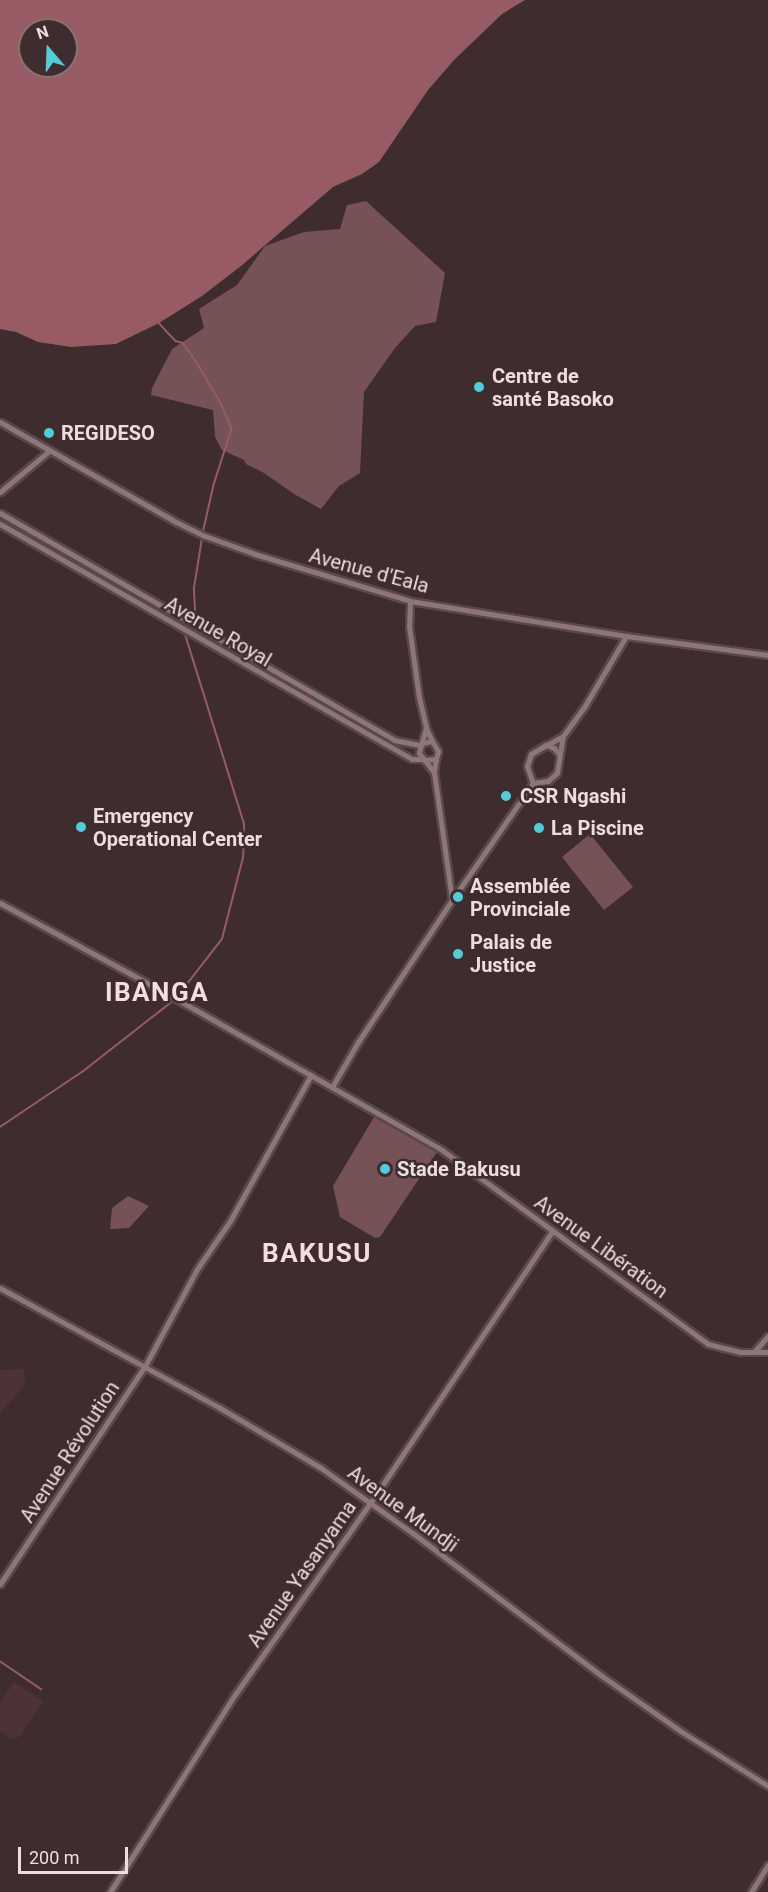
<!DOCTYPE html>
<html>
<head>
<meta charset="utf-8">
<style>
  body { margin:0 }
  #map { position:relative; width:768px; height:1892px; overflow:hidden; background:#3f2c2e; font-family:Roboto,sans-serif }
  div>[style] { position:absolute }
  .built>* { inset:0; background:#4d3336 }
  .green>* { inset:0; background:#765155 }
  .water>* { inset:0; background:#975c63 }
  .stream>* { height:1.5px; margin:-0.75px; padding:0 0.75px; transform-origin:0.75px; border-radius:0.75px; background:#975c63 }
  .roads { filter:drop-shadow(2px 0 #58494a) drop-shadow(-2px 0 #58494a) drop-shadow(0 2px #58494a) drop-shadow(0 -2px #58494a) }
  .minor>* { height:5px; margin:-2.5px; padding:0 2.5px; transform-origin:2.5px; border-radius:2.5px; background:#8d7678 }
  .dots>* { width:16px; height:16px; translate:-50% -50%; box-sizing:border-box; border:3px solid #3f2c2e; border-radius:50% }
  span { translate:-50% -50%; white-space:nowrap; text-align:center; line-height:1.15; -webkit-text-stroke:5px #3f2c2e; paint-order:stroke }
  .poi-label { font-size:20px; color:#ebdedf; font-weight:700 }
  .left { translate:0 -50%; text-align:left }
  .street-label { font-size:20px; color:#ebdedf }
  .district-label { font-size:26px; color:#f6dddf; font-weight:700; letter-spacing:1.5px }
  .north { position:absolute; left:18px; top:18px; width:60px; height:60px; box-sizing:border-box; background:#3f2c2e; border:2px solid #847375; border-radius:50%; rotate:341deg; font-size:16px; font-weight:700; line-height:24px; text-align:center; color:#ebdedf }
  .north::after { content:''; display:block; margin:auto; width:21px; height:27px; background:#53cbdb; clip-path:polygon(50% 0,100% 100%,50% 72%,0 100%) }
  .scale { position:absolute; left:18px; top:1847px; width:110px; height:27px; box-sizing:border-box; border:3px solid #ebdedf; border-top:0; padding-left:8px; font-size:18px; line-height:21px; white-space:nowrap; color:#ebdedf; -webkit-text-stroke:4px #3f2c2e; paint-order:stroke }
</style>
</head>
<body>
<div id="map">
  <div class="built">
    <i style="clip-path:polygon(24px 1369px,25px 1385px,0 1413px,0 1370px)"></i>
    <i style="clip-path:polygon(14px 1682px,43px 1701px,21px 1736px,12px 1739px,0 1731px,0 1703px)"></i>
  </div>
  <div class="green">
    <i style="clip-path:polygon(366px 201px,445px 273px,436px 322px,415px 326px,395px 348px,364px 392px,360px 473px,339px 486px,321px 509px,294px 494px,264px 473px,246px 464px,244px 460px,222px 450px,215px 437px,213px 410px,151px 395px,152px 388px,172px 349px,204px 328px,199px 309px,237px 285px,265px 246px,304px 232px,340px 229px,347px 205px)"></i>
    <i style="clip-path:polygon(590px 834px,633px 887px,604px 910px,562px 857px)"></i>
    <i style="clip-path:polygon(374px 1117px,437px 1152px,380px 1237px,375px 1238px,340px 1217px,333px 1186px)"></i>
    <i style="clip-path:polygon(128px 1196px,149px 1206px,129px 1228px,110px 1229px,112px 1208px)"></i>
  </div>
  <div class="water">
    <i style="clip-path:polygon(evenodd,0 0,525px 0,502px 14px,454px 60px,428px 90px,379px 162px,362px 174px,333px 187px,241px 266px,202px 296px,159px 323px,116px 344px,71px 347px,38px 342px,16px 332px,0 329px,0 0,30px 30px,66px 30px,66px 66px,30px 66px,30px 30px)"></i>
  </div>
  <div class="stream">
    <i style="left:158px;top:322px;width:26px;rotate:47deg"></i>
    <i style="left:176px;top:341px;width:7px;rotate:16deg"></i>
    <i style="left:183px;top:343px;width:22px;rotate:54deg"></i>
    <i style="left:196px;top:361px;width:49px;rotate:59.2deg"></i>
    <i style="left:221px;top:403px;width:28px;rotate:67deg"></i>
    <i style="left:232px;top:429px;width:59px;rotate:107.8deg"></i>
    <i style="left:214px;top:485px;width:50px;rotate:102.7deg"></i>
    <i style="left:190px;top:619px;width:10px;rotate:-61deg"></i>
    <i style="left:195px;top:610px;width:22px;rotate:-93deg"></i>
    <i style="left:194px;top:588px;width:51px;rotate:-80.9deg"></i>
    <i style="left:177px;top:997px;width:73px;rotate:-52.2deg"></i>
    <i style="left:222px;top:939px;width:84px;rotate:-75.5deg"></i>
    <i style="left:243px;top:858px;width:18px;rotate:-87deg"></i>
    <i style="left:244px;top:840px;width:16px;rotate:-90deg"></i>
    <i style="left:244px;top:824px;width:202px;rotate:-107.3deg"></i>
    <i style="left:0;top:1127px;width:99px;rotate:-33.9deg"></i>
    <i style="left:82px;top:1072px;width:117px;rotate:-38deg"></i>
    <i style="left:0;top:1661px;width:50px;rotate:34.3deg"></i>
  </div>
  <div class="roads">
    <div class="minor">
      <i style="left:0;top:422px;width:200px;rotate:29.6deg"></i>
      <i style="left:174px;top:521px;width:34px;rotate:26deg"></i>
      <i style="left:205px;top:536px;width:56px;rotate:19.7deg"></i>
      <i style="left:258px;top:555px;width:159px;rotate:16.8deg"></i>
      <i style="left:410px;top:601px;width:219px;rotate:9.2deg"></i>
      <i style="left:626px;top:636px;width:143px;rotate:7.6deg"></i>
      <i style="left:0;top:492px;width:64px;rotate:-39.9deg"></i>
      <i style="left:0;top:513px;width:455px;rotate:29.9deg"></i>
      <i style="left:394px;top:740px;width:26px;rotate:11deg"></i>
      <i style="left:0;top:524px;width:474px;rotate:29.7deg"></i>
      <i style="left:412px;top:759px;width:11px"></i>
      <i style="left:410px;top:601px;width:25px;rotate:92deg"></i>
      <i style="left:409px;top:626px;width:72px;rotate:82deg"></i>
      <i style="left:419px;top:697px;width:32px;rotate:77deg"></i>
      <i style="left:426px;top:728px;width:14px;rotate:65deg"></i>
      <i style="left:426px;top:728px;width:26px;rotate:106deg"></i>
      <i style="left:419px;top:753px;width:24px;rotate:52deg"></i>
      <i style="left:422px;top:743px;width:10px;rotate:-11deg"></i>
      <i style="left:432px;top:741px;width:12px;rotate:59deg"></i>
      <i style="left:438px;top:751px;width:8px;rotate:104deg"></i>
      <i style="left:436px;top:759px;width:12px;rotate:175deg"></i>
      <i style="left:547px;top:745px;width:18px;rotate:-29deg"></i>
      <i style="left:559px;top:754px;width:8px;rotate:-130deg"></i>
      <i style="left:554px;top:748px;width:9px;rotate:-159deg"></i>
      <i style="left:546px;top:745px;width:17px;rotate:149deg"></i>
      <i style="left:531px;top:754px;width:13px;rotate:108deg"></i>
      <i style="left:527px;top:766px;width:18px;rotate:71deg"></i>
      <i style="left:533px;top:783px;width:15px;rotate:-8deg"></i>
      <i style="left:548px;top:781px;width:12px;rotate:-42deg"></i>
      <i style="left:557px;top:773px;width:37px;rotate:-81deg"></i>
      <i style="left:563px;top:736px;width:39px;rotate:-54deg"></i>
      <i style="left:586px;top:704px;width:79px;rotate:-59.5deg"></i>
      <i style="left:436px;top:759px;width:13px;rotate:99deg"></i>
      <i style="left:434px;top:772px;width:129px;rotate:82deg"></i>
      <i style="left:0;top:903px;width:197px;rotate:28.5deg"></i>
      <i style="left:173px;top:997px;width:309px;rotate:29.6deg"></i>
      <i style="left:442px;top:1150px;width:329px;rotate:36.1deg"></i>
      <i style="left:708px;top:1344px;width:34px;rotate:14deg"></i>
      <i style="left:741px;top:1352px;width:27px"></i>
      <i style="left:332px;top:1087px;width:52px;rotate:-60deg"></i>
      <i style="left:358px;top:1042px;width:170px;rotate:-56.5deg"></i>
      <i style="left:452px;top:900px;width:142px;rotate:-55.3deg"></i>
      <i style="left:0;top:1288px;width:251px;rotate:28.6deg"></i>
      <i style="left:220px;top:1408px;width:117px;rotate:30.7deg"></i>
      <i style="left:321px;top:1468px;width:114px;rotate:35.4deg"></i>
      <i style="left:414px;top:1534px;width:236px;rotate:37.1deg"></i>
      <i style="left:602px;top:1676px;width:98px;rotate:35deg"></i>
      <i style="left:682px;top:1732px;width:102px;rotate:32.1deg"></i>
      <i style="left:754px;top:1352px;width:21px;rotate:-49deg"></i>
      <i style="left:0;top:1584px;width:262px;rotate:-56.4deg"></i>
      <i style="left:145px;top:1366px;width:110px;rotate:-61.8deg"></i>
      <i style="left:197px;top:1269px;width:58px;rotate:-55.5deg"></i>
      <i style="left:230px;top:1221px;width:167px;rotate:-61deg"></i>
      <i style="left:110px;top:1892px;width:232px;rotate:-57.7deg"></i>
      <i style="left:234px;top:1696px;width:237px;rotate:-54.8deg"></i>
      <i style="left:371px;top:1502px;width:325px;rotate:-56.2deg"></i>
      <i style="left:751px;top:1892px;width:32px;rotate:-58deg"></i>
    </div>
  </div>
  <div class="dots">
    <i style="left:479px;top:387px;background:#53cbdb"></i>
    <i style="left:49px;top:433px;background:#53cbdb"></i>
    <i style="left:506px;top:796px;background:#53cbdb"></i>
    <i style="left:81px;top:827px;background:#53cbdb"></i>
    <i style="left:539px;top:828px;background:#53cbdb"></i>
    <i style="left:458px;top:897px;background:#53cbdb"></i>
    <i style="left:458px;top:954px;background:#53cbdb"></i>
    <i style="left:385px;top:1169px;background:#53cbdb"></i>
  </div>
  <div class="poi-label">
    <span class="left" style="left:492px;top:388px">Centre de<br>santé Basoko</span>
    <span class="left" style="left:61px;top:433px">REGIDESO</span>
    <span class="left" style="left:520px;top:796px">CSR Ngashi</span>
    <span class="left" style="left:93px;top:828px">Emergency<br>Operational Center</span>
    <span class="left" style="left:551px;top:828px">La Piscine</span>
    <span class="left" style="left:470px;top:898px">Assemblée<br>Provinciale</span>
    <span class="left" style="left:470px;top:954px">Palais de<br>Justice</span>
    <span class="left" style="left:397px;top:1169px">Stade Bakusu</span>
  </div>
  <div class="street-label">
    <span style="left:369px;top:571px;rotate:15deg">Avenue d'Eala</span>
    <span style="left:218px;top:632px;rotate:30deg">Avenue Royal</span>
    <span style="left:601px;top:1247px;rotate:36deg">Avenue Libération</span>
    <span style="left:70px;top:1452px;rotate:-57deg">Avenue Révolution</span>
    <span style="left:403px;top:1509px;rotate:36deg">Avenue Mundji</span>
    <span style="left:302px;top:1574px;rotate:-55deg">Avenue Yasanyama</span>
  </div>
  <div class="district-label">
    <span style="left:157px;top:993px">IBANGA</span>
    <span style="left:317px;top:1254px">BAKUSU</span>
  </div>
  <div class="north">N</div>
  <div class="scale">200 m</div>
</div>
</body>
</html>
